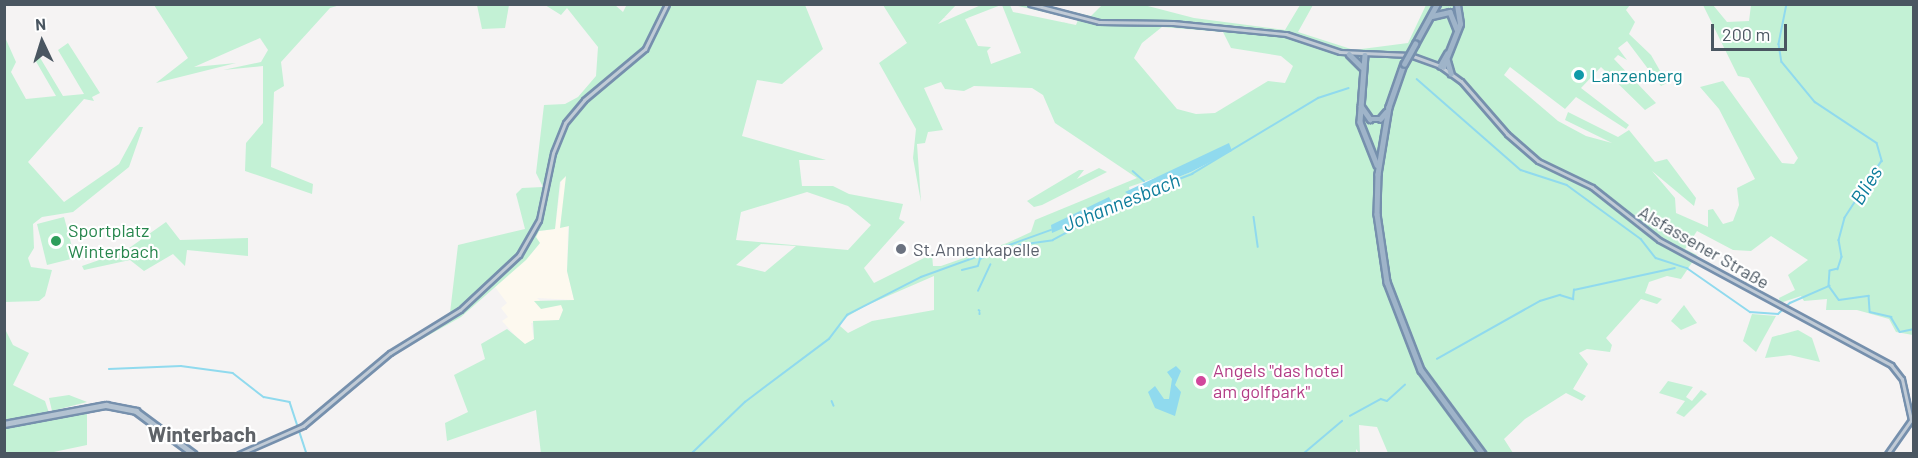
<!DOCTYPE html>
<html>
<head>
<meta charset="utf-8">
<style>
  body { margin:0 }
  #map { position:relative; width:1918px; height:458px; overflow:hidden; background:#f5f3f3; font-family:Barlow,sans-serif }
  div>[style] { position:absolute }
  .commercial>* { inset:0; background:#fdf9ef }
  .green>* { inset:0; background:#c3f1d5 }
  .water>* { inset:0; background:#90daee }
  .stream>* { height:1.5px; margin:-0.75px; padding:0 0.75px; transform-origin:0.75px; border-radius:0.75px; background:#90daee }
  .roads { filter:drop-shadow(2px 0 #7690ad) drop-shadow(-2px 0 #7690ad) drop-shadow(0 2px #7690ad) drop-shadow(0 -2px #7690ad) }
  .secondary>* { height:3px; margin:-1.5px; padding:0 1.5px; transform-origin:1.5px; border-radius:1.5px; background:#c1cbd6 }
  .primary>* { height:4.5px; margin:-2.25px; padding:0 2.25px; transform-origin:2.25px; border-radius:2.25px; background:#b3c2d1 }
  .trunk>* { height:4.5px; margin:-2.25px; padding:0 2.25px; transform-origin:2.25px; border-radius:2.25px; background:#9fb4c9 }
  .bridges { filter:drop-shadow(2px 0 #7690ad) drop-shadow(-2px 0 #7690ad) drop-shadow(0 2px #7690ad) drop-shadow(0 -2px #7690ad) }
  .trunk-bridge>* { height:4.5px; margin:-2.25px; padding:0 2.25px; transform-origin:2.25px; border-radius:2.25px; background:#9fb4c9 }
  .dots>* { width:16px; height:16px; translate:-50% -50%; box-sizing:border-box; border:3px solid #fff; border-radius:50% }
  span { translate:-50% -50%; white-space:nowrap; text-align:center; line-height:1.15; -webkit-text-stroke:4.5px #fff; paint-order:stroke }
  .culture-label { font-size:18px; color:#0d838f }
  .left { translate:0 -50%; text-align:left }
  .leisure-label { font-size:18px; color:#27864d }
  .street-label { font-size:18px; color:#4a5661 }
  .worship-label { font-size:18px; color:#5b616d }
  .hotel-label { font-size:18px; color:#b23c85 }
  .water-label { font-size:20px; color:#0c7c9b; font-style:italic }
  .quarter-label { font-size:21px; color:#5f6368; font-weight:700 }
  .frame { position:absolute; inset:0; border:6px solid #4a5661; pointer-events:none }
  .north { position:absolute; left:12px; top:12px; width:60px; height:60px; -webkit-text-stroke:4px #fff; paint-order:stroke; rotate:356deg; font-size:16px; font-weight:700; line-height:24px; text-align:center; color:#4a5661 }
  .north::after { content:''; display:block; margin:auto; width:21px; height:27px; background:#4a5661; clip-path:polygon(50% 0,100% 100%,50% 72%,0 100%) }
  .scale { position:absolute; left:1711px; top:24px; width:76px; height:27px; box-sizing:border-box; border:3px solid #4a5661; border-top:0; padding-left:8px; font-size:18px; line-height:21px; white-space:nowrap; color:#4a5661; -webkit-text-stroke:4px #fff; paint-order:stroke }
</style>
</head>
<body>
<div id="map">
  <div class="commercial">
    <i style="clip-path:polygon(562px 176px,567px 178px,560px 227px,568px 226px,567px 271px,574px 300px,537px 298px,546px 306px,562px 305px,563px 310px,559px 320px,531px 323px,534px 339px,524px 345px,502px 321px,508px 317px,501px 308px,507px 303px,495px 287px,532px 253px,540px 243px,535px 238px,539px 231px,555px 229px)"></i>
  </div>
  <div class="green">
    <i style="clip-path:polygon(evenodd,627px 4px,805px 5px,823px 49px,782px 84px,757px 80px,742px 136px,826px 160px,799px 160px,802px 186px,833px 186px,849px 194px,903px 204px,899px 219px,905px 222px,864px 268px,874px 283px,932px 254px,933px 266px,941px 266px,1007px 243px,1031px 232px,1035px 220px,1137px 178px,1055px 123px,1043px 95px,1032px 88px,974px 86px,964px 91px,945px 89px,941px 82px,924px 88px,943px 130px,928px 132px,925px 143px,917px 144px,921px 202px,913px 158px,916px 129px,879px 63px,907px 43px,883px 5px,956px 5px,938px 24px,981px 5px,1001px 5px,965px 19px,978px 46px,991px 47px,987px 51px,991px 64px,1021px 53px,1002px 5px,1010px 5px,1013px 12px,1076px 25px,1078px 20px,1014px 5px,1043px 5px,1091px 16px,1102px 5px,1144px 5px,1194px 18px,1285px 30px,1300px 5px,1313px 5px,1298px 32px,1354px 50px,1408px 43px,1426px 5px,1630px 5px,1626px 10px,1635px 22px,1629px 34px,1651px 55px,1667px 83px,1661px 86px,1627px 41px,1618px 48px,1627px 60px,1618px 55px,1614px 59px,1656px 103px,1645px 110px,1601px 67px,1581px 88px,1629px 125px,1626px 129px,1576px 97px,1565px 109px,1510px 67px,1504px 75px,1558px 121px,1586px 136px,1612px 143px,1565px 120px,1568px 112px,1618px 137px,1629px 130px,1655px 162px,1667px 159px,1696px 198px,1694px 206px,1652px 171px,1675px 198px,1676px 213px,1708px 227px,1708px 210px,1713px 209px,1723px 224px,1733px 221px,1739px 205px,1737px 188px,1755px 179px,1719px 109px,1700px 87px,1723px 81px,1782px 163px,1794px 164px,1798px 158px,1749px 78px,1738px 76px,1703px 5px,1713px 5px,1727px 22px,1749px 21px,1751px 5px,1913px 5px,1913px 346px,1913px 335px,1896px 332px,1889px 319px,1857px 310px,1826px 310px,1827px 299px,1804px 301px,1801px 296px,1780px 303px,1779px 298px,1795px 290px,1788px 275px,1808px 260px,1771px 236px,1751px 251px,1733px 250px,1697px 231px,1685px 249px,1697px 255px,1681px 279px,1667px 276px,1649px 282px,1645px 293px,1662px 299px,1657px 304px,1641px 299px,1606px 338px,1612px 345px,1610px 352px,1587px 349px,1579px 353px,1588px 364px,1573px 389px,1586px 396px,1582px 401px,1566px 393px,1525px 419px,1504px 439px,1513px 453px,1388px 453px,1377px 427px,1359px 425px,1360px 454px,1356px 449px,1356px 454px,541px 454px,536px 410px,447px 441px,445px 423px,468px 412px,454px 375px,485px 359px,481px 344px,507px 329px,525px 344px,534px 339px,533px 321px,559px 320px,563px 310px,561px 305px,541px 309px,534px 301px,574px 300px,567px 271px,569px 226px,560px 228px,566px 176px,560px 182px,555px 229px,539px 231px,536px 237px,540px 243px,526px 260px,461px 317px,422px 339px,403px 347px,401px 343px,450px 313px,458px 245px,525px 229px,516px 194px,522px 188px,543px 187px,536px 173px,544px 105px,565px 104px,578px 97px,596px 76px,598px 47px,567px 8px,561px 15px,545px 5px,615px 5px,623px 12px,627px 4px,1162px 27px,1223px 32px,1231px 48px,1281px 56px,1293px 66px,1285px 83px,1268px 81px,1215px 113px,1196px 114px,1177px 109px,1134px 58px,1142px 43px,1162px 27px,627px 4px,1232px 151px,1191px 172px,1131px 196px,1129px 187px,1232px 151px,627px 4px,807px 192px,848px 206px,871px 225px,848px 250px,736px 240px,741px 212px,807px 192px,627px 4px,761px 244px,796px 246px,765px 272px,736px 265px,761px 244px,627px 4px,934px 276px,934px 310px,872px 321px,848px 333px,840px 326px,843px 319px,865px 306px,934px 276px)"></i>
    <i style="clip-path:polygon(154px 5px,340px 5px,330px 8px,281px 62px,284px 86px,274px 92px,271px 167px,313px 184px,312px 194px,245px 171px,246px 143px,263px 123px,263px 66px,223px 70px,261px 62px,268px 50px,260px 38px,194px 67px,236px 63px,156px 83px,188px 58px)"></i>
    <i style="clip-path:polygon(477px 5px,509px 5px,505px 28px,482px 29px)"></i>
    <i style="clip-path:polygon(4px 35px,16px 62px,11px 72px,26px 99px,56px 96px,34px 58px,39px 56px,63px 96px,84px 94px,58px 50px,68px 43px,100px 93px,92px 97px,94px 101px,84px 99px,28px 162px,64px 202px,119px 164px,139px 127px,143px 127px,129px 167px,73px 212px,42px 217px,33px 224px,34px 248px,28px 258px,31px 267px,52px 270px,45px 296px,39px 301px,5px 302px,6px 331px,13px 345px,29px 353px,13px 385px,45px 401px,50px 416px,87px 413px,87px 445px,49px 453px,5px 453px)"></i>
    <i style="clip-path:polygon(1099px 168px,1107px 172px,1042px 205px,1034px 207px,1027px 201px,1079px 170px,1084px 170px,1077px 179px)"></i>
    <i style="clip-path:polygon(64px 217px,75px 258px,47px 265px,37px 224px)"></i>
    <i style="clip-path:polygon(166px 222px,180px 240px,248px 238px,248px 256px,187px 250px,185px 266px,173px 254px,144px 271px,130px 260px,84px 270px,82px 266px,125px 251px)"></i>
    <i style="clip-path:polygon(1684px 305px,1697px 323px,1681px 330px,1671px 321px)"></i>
    <i style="clip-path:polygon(1752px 314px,1776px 316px,1756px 352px,1743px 341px)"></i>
    <i style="clip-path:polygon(1798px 330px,1812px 338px,1820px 362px,1790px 355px,1765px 358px,1772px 337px)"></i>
    <i style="clip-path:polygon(1668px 381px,1693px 387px,1686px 397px,1692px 401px,1701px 390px,1707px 394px,1684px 417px,1676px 413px,1685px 401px,1659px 393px)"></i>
    <i style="clip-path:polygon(69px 395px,87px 402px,52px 411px,49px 398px)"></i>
  </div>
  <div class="water">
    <i style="clip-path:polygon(1229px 143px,1232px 151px,1191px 172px,1131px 196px,1125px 192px)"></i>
    <i style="clip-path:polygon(1109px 197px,1114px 206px,1052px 233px,1051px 225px)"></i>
    <i style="clip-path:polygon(1176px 366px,1181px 371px,1175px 385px,1181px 392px,1175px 416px,1155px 408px,1148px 392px,1155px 386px,1164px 399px,1169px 399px,1172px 379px,1167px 372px)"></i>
  </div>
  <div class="stream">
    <i style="left:1787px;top:4px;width:41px;rotate:101.3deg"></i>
    <i style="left:1779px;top:44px;width:18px;rotate:81deg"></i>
    <i style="left:1782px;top:62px;width:52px;rotate:50.5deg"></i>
    <i style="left:1815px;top:102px;width:74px;rotate:33.5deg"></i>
    <i style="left:1877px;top:143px;width:19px;rotate:74deg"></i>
    <i style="left:1882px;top:161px;width:68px;rotate:123deg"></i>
    <i style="left:1845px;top:218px;width:23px;rotate:105deg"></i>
    <i style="left:1839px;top:240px;width:17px;rotate:80deg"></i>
    <i style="left:1842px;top:257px;width:13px;rotate:108deg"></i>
    <i style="left:1838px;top:269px;width:8px;rotate:166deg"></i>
    <i style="left:1830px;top:271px;width:15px;rotate:94deg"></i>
    <i style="left:1829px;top:286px;width:17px;rotate:54deg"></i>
    <i style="left:1839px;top:300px;width:30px;rotate:-8deg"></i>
    <i style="left:1869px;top:296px;width:16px;rotate:86deg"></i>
    <i style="left:1870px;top:312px;width:22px;rotate:13deg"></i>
    <i style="left:1891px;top:317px;width:17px;rotate:59deg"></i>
    <i style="left:1900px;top:332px;width:14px;rotate:-12deg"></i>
    <i style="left:1417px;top:79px;width:138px;rotate:41.2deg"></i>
    <i style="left:1521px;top:170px;width:48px;rotate:18.1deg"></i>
    <i style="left:1567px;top:185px;width:92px;rotate:36.1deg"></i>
    <i style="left:1641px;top:239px;width:24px;rotate:52deg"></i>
    <i style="left:1656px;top:258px;width:33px;rotate:18deg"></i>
    <i style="left:1687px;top:268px;width:77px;rotate:34.9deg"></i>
    <i style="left:1750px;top:312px;width:28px;rotate:4deg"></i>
    <i style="left:1778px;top:314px;width:16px;rotate:-43deg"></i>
    <i style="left:1790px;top:303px;width:43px;rotate:-23.6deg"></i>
    <i style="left:1133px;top:171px;width:15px;rotate:42deg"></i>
    <i style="left:1114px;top:204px;width:84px;rotate:-21deg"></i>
    <i style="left:1192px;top:174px;width:147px;rotate:-31.1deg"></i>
    <i style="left:1318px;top:98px;width:32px;rotate:-18deg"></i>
    <i style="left:1254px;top:217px;width:30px;rotate:82deg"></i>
    <i style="left:962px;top:270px;width:16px;rotate:-14deg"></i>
    <i style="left:978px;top:266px;width:7px;rotate:-74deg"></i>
    <i style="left:980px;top:259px;width:21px;rotate:-25deg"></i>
    <i style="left:999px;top:250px;width:11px;rotate:15deg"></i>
    <i style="left:1010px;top:253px;width:12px;rotate:-42deg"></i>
    <i style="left:1019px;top:245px;width:34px;rotate:-8deg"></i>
    <i style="left:1053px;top:240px;width:74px;rotate:-28.3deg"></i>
    <i style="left:978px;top:291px;width:29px;rotate:-65deg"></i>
    <i style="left:979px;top:310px;width:1px;rotate:45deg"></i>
    <i style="left:980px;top:313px;width:1px;rotate:90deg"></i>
    <i style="left:1437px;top:359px;width:118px;rotate:-29.4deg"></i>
    <i style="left:1540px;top:301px;width:21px;rotate:-17deg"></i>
    <i style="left:1560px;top:295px;width:14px;rotate:17deg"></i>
    <i style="left:1573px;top:299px;width:9px;rotate:-84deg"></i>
    <i style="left:1574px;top:290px;width:103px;rotate:-12.3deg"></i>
    <i style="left:109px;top:369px;width:72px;rotate:-2.4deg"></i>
    <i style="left:181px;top:366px;width:52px;rotate:7.7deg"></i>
    <i style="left:233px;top:373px;width:39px;rotate:38deg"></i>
    <i style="left:264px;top:397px;width:26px;rotate:11deg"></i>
    <i style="left:290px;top:402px;width:55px;rotate:71.9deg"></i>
    <i style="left:832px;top:401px;width:5px;rotate:68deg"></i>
    <i style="left:1350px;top:416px;width:35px;rotate:-29deg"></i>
    <i style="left:1381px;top:399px;width:6px;rotate:18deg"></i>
    <i style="left:1387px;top:401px;width:24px;rotate:-42deg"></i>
    <i style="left:691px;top:454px;width:75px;rotate:-43.9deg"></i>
    <i style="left:745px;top:402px;width:105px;rotate:-36.9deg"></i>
    <i style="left:829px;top:339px;width:30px;rotate:-53deg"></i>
    <i style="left:847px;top:315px;width:83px;rotate:-27.2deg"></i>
    <i style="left:921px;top:277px;width:138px;rotate:-19.9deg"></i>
    <i style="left:1303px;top:454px;width:51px;rotate:-40.2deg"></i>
  </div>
  <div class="roads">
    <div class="secondary">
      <i style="left:1030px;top:4px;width:71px;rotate:14.6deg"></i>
      <i style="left:1099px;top:22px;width:74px;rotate:0.8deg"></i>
      <i style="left:1173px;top:23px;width:114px;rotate:5.6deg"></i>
      <i style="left:1286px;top:34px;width:57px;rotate:18.4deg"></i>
      <i style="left:1340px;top:52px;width:70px;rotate:2.5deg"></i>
      <i style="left:1410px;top:55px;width:32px;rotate:20deg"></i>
      <i style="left:1440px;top:66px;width:26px;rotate:36deg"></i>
      <i style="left:1461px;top:81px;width:70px;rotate:49deg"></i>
      <i style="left:1507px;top:134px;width:41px;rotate:41.1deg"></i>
      <i style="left:1538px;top:161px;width:60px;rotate:25.7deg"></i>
      <i style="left:1592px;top:187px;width:85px;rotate:38.3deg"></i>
      <i style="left:1659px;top:240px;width:264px;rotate:28.3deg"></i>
      <i style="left:1891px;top:365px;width:18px;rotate:52deg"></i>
      <i style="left:1902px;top:379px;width:42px;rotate:77.6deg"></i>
      <i style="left:1911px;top:420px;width:42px;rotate:125.2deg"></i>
      <i style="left:239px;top:454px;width:70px;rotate:-23.6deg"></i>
      <i style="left:303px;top:426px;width:114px;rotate:-40deg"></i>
      <i style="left:390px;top:353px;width:82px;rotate:-31.6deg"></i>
      <i style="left:460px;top:310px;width:81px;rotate:-43deg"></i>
      <i style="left:519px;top:255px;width:40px;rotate:-60.3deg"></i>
      <i style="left:539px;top:220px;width:68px;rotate:-78.2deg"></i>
      <i style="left:553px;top:153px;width:32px;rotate:-68deg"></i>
      <i style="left:565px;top:123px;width:30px;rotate:-50deg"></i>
      <i style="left:584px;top:100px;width:80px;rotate:-39.9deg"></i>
      <i style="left:645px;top:49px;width:50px;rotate:-63.9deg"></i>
    </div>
    <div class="primary">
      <i style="left:4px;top:424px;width:104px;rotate:-10.6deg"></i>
      <i style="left:106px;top:405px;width:31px;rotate:11deg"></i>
      <i style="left:136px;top:411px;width:72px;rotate:36.6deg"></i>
    </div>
    <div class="trunk">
      <i style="left:1432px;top:16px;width:18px;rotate:-13deg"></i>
      <i style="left:1450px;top:12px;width:18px;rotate:68deg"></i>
      <i style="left:1415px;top:44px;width:46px;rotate:-61.2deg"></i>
      <i style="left:1349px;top:54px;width:18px;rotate:45deg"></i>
      <i style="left:1365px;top:55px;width:67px;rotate:94.3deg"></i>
      <i style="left:1360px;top:122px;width:46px;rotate:68.4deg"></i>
      <i style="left:1447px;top:59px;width:15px;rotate:74deg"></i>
      <i style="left:1404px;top:64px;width:46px;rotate:109.2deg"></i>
      <i style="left:1389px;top:107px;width:68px;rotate:99.3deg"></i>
      <i style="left:1378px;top:174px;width:40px;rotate:91.4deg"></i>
      <i style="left:1377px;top:214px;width:69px;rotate:81.6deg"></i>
      <i style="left:1387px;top:282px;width:94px;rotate:68.9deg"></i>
      <i style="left:1421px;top:370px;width:104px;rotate:53.6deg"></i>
      <i style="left:1440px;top:66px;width:14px;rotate:-60deg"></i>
      <i style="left:1443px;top:67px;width:46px;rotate:-68.4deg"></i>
      <i style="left:1460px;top:24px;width:20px;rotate:-99deg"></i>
      <i style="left:1361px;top:106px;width:16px;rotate:55deg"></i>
      <i style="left:1370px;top:119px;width:10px"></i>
      <i style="left:1380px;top:119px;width:9px;rotate:-49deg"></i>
    </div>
  </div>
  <div class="bridges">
    <div class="trunk-bridge">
      <i style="left:1404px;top:64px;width:23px;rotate:-61deg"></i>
    </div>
  </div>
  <div class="dots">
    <i style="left:1579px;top:75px;background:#0f9aa8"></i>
    <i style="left:56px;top:241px;background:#2e9e5b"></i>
    <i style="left:901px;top:249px;background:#6b7280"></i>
    <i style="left:1201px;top:381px;background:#d1479c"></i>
  </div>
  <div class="culture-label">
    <span class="left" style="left:1591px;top:75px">Lanzenberg</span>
  </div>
  <div class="leisure-label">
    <span class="left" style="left:68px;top:241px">Sportplatz<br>Winterbach</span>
  </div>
  <div class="street-label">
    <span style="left:1704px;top:247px;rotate:30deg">Alsfassener Straße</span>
  </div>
  <div class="worship-label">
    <span class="left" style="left:913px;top:249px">St.Annenkapelle</span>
  </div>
  <div class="hotel-label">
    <span class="left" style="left:1213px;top:381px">Angels "das hotel<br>am golfpark"</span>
  </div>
  <div class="water-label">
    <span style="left:1866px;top:185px;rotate:-58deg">Blies</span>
    <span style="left:1121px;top:202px;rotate:-22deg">Johannesbach</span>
  </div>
  <div class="quarter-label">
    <span style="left:202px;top:434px">Winterbach</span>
  </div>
  <div class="frame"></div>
  <div class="north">N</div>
  <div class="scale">200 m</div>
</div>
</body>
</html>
